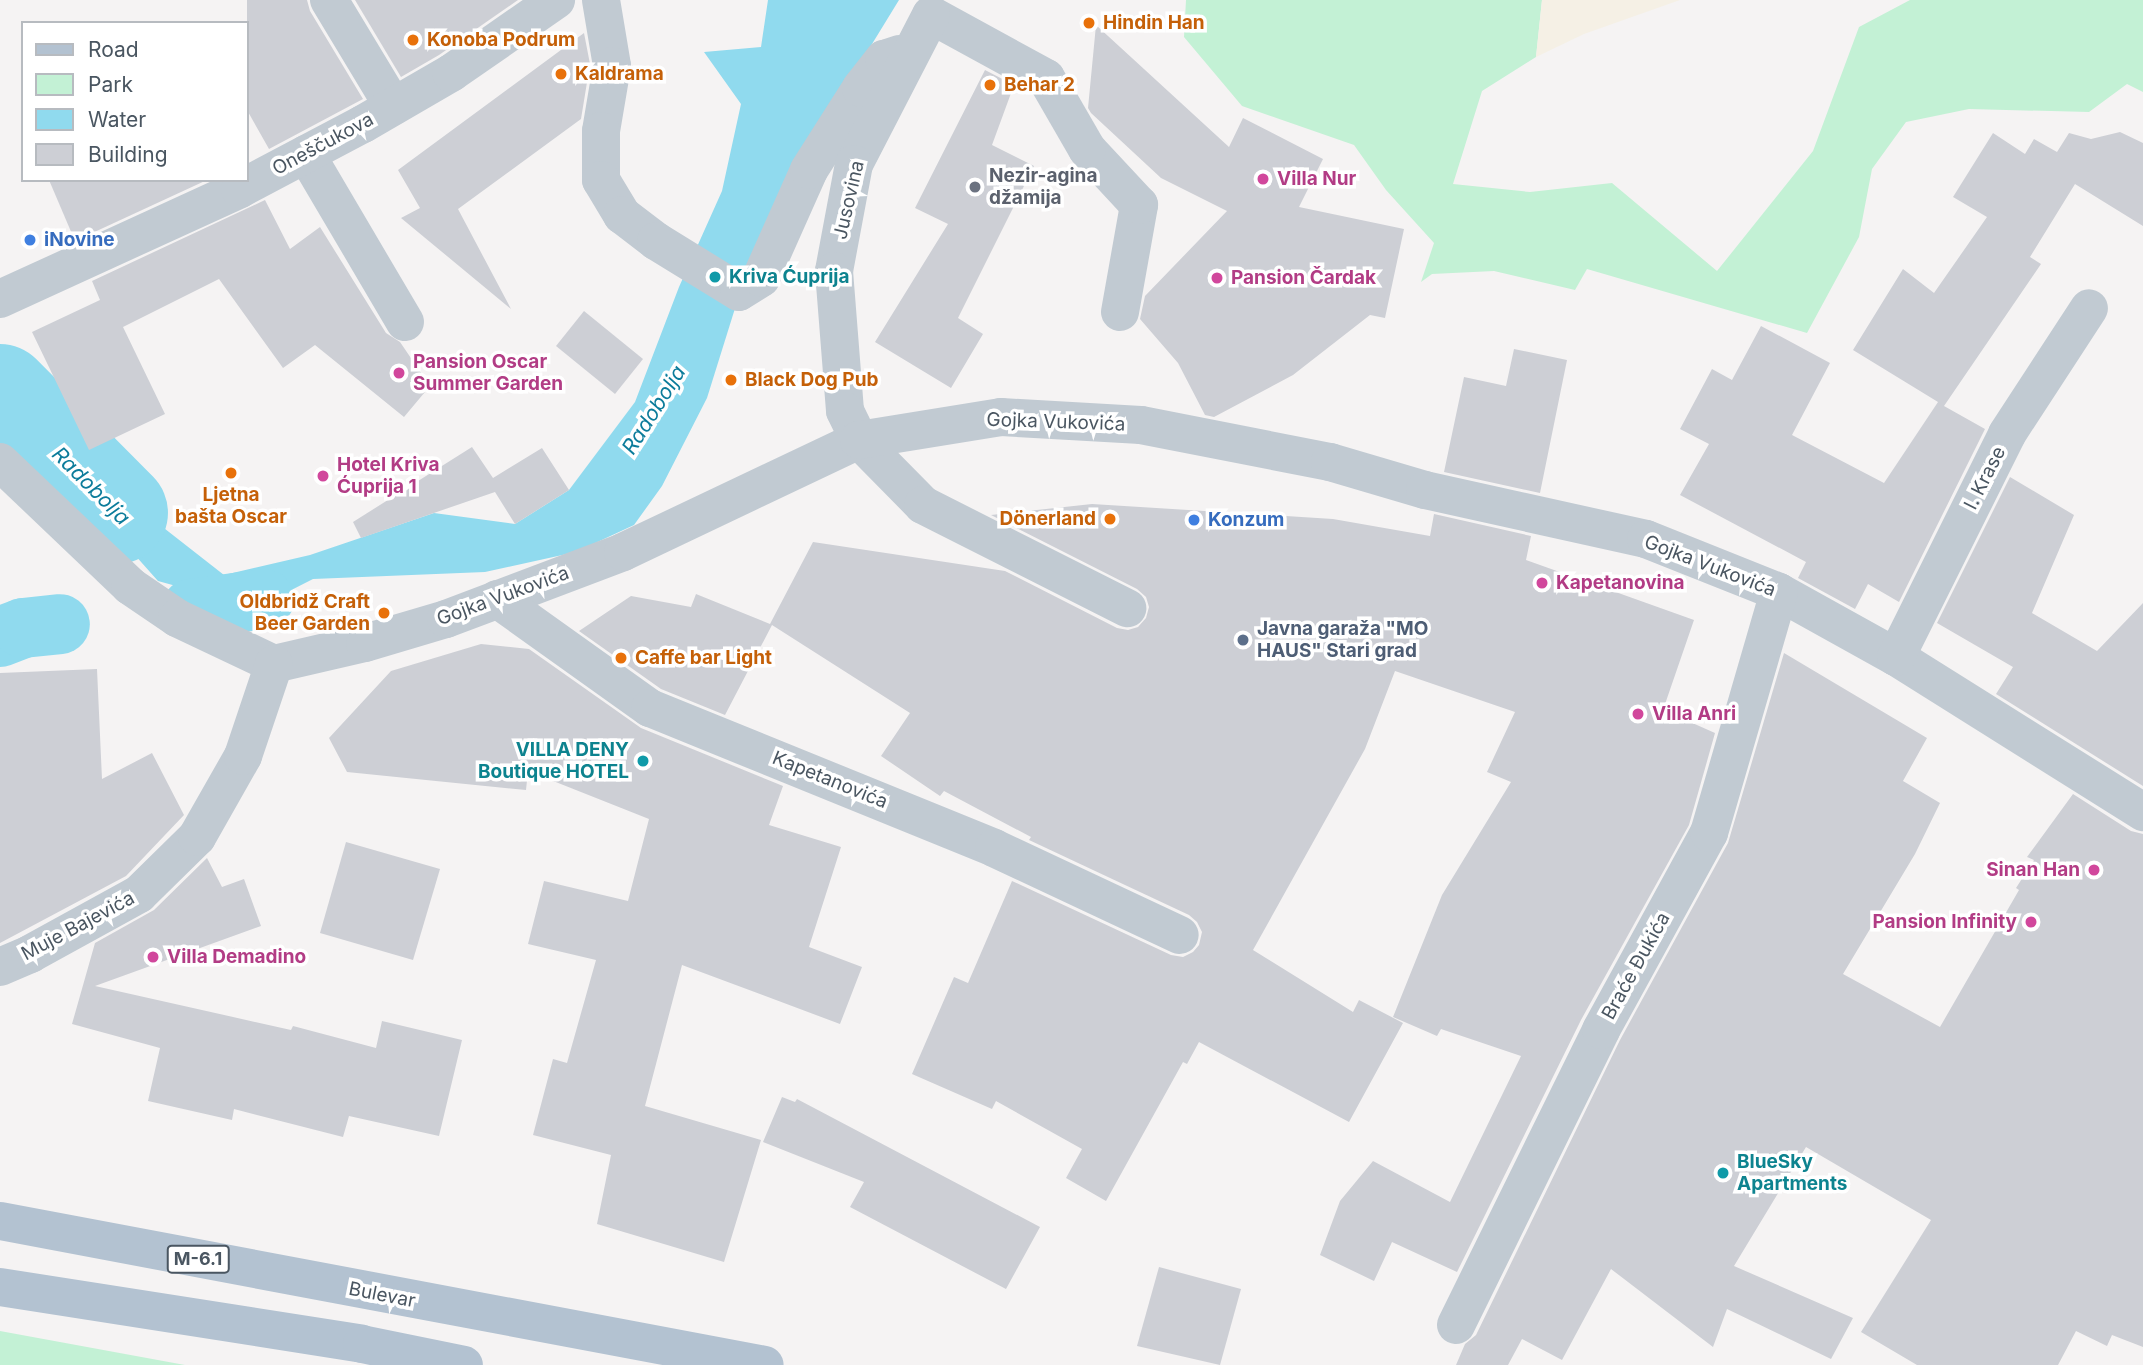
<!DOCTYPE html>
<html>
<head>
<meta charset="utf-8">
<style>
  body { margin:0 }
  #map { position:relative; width:2143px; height:1365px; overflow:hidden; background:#f5f3f3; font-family:Inter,sans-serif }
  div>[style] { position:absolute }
  .green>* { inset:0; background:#c3f1d5 }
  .sand>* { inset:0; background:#f5f0e5 }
  .water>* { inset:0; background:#90daee }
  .canal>* { height:60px; margin:-30px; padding:0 30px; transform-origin:30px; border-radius:30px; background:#90daee }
  .river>* { height:102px; margin:-51px; padding:0 51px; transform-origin:51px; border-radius:51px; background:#90daee }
  .building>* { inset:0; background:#cdcfd5 }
  .minor>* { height:38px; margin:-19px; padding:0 19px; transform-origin:19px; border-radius:19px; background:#c1cad2 }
  .major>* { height:38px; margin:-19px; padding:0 19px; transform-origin:19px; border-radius:19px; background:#b3c2d1 }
  .dots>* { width:19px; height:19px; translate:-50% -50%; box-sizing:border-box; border:4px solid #fff; border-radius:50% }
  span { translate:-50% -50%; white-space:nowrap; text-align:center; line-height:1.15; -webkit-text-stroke:7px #fff; paint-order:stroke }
  .shield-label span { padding:2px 5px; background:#fff; border:2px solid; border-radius:5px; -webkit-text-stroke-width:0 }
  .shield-label { font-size:18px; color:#4a5661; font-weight:700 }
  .food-label { font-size:19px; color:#c56008; font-weight:700 }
  .left { translate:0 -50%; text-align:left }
  .right { translate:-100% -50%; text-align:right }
  .street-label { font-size:19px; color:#4a5661 }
  .worship-label { font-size:19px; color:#5b616d; font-weight:700 }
  .hotel-label { font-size:19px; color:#b23c85; font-weight:700 }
  .shop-label { font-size:19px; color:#366cbe; font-weight:700 }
  .culture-label { font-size:19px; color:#0d838f; font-weight:700 }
  .service-label { font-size:19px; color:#4e5e75; font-weight:700 }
  .water-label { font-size:21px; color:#0c7c9b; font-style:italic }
  .legend { position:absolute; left:21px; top:21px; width:228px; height:161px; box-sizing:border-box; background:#fff; border:2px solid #b7bbc0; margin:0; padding:9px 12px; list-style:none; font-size:21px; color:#4a5661 }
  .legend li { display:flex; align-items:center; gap:14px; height:35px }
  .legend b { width:35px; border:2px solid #b7bbc0 }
</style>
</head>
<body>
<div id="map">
  <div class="green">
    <i style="clip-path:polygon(1186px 0,1542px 0,1536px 57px,1482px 91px,1453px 184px,1530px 192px,1612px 183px,1717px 271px,1813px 151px,1859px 27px,1910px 0,2143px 0,2143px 92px,2127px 84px,2089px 112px,1969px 109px,1906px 122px,1872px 169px,1859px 237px,1807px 333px,1587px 269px,1575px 290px,1494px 271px,1432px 274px,1421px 282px,1434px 243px,1386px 190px,1354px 145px,1242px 106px,1184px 37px)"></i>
    <i style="clip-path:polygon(0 1331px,185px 1365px,0 1365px)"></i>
  </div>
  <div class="sand">
    <i style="clip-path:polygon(1542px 0,1680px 0,1584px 34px,1536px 57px)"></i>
  </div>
  <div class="water">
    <i style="clip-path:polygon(768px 0,899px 0,853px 75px,737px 302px,707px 398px,662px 486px,634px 525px,576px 552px,485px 572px,313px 579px,256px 608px,158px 581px,21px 427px,17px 396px,114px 489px,224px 575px,310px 555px,434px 513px,515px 524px,569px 490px,635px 402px,679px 287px,722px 191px,741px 104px,704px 52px,761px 47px)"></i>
  </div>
  <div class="canal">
    <i style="left:191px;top:609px;width:74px;rotate:-7.8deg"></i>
    <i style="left:0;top:637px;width:25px;rotate:-21deg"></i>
    <i style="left:23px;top:628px;width:37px;rotate:-6deg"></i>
  </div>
  <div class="river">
    <i style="left:0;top:395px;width:166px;rotate:45.2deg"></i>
  </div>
  <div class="building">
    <i style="clip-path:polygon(247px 0,307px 0,310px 11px,363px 99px,269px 149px,247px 110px)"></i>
    <i style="clip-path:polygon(355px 0,518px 0,439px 55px,401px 77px)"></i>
    <i style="clip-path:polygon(1096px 25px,1229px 147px,1243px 118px,1323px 159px,1299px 207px,1404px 229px,1385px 318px,1370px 315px,1293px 375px,1214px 417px,1205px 415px,1178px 363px,1140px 319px,1145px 296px,1227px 211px,1161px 178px,1091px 113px,1088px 108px)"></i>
    <i style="clip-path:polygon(584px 33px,590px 64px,581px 119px,458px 209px,511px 309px,401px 218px,420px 208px,398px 170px)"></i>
    <i style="clip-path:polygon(985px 70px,1014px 85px,992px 145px,1034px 166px,958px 318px,983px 334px,951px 388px,875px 342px,948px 224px,915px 208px)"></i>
    <i style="clip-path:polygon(2120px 132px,2143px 143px,2143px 226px,2075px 184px,2030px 257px,2041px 264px,1944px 406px,1985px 429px,1899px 602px,1868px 584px,1855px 609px,1798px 578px,1806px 562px,1680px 495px,1709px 444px,1680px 429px,1712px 369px,1732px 380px,1761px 326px,1830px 363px,1792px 435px,1884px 483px,1938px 402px,1853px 350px,1903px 269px,1934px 293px,1987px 217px,1953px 197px,1993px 133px,2025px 154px,2034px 139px,2057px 152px,2069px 133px,2091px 139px)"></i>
    <i style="clip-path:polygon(49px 180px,207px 180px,75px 241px)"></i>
    <i style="clip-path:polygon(265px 200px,290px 249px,320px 227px,386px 333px,400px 342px,430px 386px,404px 417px,315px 345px,283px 368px,219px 279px,123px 327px,165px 414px,89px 450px,32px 332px,100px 300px,92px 281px)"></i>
    <i style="clip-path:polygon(584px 311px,643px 359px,615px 394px,556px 346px)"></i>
    <i style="clip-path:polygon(1514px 349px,1567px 360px,1540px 493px,1444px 472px,1464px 377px,1506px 386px)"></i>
    <i style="clip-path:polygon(472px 447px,493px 478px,542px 448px,569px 490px,515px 524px,495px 492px,361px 538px,353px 522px)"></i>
    <i style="clip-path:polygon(2010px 477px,2074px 515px,2032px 613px,2097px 651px,2143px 603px,2143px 786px,1996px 694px,2013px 667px,1937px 623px)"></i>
    <i style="clip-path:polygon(1092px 504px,1333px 519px,1430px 536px,1434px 514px,1531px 536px,1526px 560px,1694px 620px,1663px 710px,1715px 733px,1689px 825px,1581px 1020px,1457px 1272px,1392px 1242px,1374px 1281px,1320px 1255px,1340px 1201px,1373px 1161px,1450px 1202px,1521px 1056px,1441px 1029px,1437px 1036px,1393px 1017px,1442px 895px,1511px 782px,1487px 772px,1515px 712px,1395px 671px,1365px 749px,1253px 950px,1353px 1012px,1359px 1000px,1403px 1023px,1349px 1122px,1199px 1042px,1187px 1064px,1183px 1062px,1106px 1201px,1066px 1178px,1082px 1149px,996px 1101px,992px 1109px,912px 1074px,954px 977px,968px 983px,1012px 881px,1171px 955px,1183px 957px,1193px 952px,1199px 945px,1202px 932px,1197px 922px,1189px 915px,1029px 840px,1031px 837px,944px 791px,940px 796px,881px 756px,910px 713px,772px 625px,725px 715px,661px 689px,579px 631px,631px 596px,691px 607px,696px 594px,770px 624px,813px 542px,1005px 571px,1117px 628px,1128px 630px,1138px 627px,1146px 618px,1149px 607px,1146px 597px,1137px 589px,991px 515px)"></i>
    <i style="clip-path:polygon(481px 644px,529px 649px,641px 728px,783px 786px,769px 825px,841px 847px,809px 947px,862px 967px,840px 1024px,682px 965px,645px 1106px,761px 1140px,724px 1262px,597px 1224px,611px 1155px,533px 1135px,553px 1059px,567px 1063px,596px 960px,528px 944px,544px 881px,628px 901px,649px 819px,528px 771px,526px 790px,347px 772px,329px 738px,391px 671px)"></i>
    <i style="clip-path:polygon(1784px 653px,1927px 738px,1903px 781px,1940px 803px,1915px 854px,1843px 974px,1940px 1027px,2019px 890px,2016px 888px,2034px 860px,2027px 857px,2073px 794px,2131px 831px,2143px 834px,2143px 1347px,2112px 1335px,2107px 1346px,2076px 1331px,2058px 1365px,1917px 1365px,1861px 1332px,1931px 1220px,1806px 1147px,1734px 1266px,1853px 1318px,1831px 1359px,1727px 1309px,1713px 1347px,1611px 1269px,1562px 1360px,1522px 1339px,1508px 1365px,1456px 1365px,1465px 1344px,1476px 1335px,1620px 1040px,1728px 843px)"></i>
    <i style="clip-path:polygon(97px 669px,102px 779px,152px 753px,184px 815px,126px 876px,0 943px,0 673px)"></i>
    <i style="clip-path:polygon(346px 842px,440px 869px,413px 960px,320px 933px)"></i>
    <i style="clip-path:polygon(207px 858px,222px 887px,244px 879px,261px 926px,95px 986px,291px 1030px,293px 1026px,376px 1048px,382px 1021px,462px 1040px,439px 1136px,349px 1116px,343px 1137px,234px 1109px,232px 1120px,148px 1101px,160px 1048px,72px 1024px,95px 943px,154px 910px)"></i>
    <i style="clip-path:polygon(782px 1097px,795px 1102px,797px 1099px,1040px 1227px,1006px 1289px,850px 1207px,864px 1182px,763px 1142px)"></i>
    <i style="clip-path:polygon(1159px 1267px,1241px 1289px,1220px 1365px,1137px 1346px)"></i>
  </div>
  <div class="minor">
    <i style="left:329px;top:0;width:124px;rotate:58.9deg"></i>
    <i style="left:601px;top:0;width:67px;rotate:80.5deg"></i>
    <i style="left:612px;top:66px;width:66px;rotate:99.6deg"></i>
    <i style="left:601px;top:131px;width:49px;rotate:90deg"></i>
    <i style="left:601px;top:180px;width:41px;rotate:59deg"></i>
    <i style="left:622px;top:215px;width:43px;rotate:37.4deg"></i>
    <i style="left:656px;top:241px;width:97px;rotate:31.6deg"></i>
    <i style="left:739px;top:292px;width:26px;rotate:-32deg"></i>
    <i style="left:761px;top:278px;width:118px;rotate:-66deg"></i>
    <i style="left:809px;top:170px;width:97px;rotate:-57.6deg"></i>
    <i style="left:861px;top:88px;width:37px;rotate:-52deg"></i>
    <i style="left:884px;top:59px;width:16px;rotate:-18deg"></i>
    <i style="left:306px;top:154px;width:195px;rotate:59.5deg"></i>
    <i style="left:0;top:299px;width:264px;rotate:-24.6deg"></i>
    <i style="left:240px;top:189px;width:139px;rotate:-27.9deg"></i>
    <i style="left:363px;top:124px;width:102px;rotate:-30.1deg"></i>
    <i style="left:451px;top:73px;width:128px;rotate:-34.8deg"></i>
    <i style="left:1120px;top:312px;width:109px;rotate:-79.9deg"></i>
    <i style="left:1139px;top:205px;width:76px;rotate:-132.9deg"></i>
    <i style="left:1087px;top:149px;width:82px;rotate:-120deg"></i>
    <i style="left:1046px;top:78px;width:131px;rotate:-151.3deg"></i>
    <i style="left:931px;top:15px;width:168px;rotate:117.3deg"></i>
    <i style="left:854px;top:164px;width:109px;rotate:100.6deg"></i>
    <i style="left:834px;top:271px;width:140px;rotate:85.5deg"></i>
    <i style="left:845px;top:411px;width:32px;rotate:64deg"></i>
    <i style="left:859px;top:440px;width:91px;rotate:45.4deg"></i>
    <i style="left:923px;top:505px;width:229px;rotate:26.8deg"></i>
    <i style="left:0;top:462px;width:180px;rotate:43.6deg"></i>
    <i style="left:130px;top:586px;width:57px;rotate:34.2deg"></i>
    <i style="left:177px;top:618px;width:107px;rotate:25.4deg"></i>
    <i style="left:274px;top:664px;width:93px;rotate:-13deg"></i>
    <i style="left:365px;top:643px;width:84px;rotate:-16.5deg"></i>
    <i style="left:446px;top:619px;width:189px;rotate:-20.7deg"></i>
    <i style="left:623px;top:552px;width:261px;rotate:-25.4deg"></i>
    <i style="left:859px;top:440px;width:144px;rotate:-9.2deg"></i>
    <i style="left:1001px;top:417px;width:140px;rotate:3.3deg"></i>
    <i style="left:1141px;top:425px;width:193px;rotate:11.1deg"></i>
    <i style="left:1330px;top:462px;width:99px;rotate:16.4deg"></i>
    <i style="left:1425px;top:490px;width:226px;rotate:12.5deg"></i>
    <i style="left:1646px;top:539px;width:143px;rotate:21.7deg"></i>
    <i style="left:1779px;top:592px;width:134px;rotate:29.1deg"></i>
    <i style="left:1896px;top:657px;width:292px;rotate:32.1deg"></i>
    <i style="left:497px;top:599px;width:188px;rotate:35.5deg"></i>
    <i style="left:650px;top:708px;width:371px;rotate:22.1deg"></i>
    <i style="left:994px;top:848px;width:205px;rotate:25.1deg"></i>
    <i style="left:1896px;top:657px;width:249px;rotate:-63.5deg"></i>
    <i style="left:2007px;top:434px;width:150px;rotate:-56.9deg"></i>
    <i style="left:0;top:967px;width:33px;rotate:-23deg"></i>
    <i style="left:30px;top:954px;width:124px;rotate:-28.8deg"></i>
    <i style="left:139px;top:894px;width:81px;rotate:-44.5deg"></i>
    <i style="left:197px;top:837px;width:93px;rotate:-60.4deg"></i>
    <i style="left:243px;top:756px;width:97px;rotate:-71.4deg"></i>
    <i style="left:1456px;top:1325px;width:329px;rotate:-63.8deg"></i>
    <i style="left:1601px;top:1030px;width:225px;rotate:-61.3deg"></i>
    <i style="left:1709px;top:833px;width:251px;rotate:-73.8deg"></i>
  </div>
  <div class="major">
    <i style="left:0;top:1221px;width:778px;rotate:10.66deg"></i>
    <i style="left:0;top:1287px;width:366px;rotate:8.9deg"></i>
    <i style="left:362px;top:1344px;width:104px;rotate:11.6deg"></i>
  </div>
  <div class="dots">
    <i style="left:1089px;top:23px;background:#e8710a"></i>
    <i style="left:413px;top:40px;background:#e8710a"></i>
    <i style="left:561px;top:74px;background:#e8710a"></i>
    <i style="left:990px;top:85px;background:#e8710a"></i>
    <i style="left:1263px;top:179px;background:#d1479c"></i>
    <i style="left:975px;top:187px;background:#6b7280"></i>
    <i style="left:30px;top:240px;background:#3f7fe0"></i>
    <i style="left:715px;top:277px;background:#0f9aa8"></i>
    <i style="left:1217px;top:278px;background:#d1479c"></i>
    <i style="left:399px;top:373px;background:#d1479c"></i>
    <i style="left:731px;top:380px;background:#e8710a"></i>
    <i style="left:231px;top:473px;background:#e8710a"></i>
    <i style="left:323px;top:476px;background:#d1479c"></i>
    <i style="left:1110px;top:519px;background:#e8710a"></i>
    <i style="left:1194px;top:520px;background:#3f7fe0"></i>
    <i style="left:1542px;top:583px;background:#d1479c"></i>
    <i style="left:384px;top:613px;background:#e8710a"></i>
    <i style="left:1243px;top:640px;background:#5c6f8a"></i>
    <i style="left:621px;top:658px;background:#e8710a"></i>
    <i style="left:1638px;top:714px;background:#d1479c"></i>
    <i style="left:643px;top:761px;background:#0f9aa8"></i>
    <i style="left:2094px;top:870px;background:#d1479c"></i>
    <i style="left:2031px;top:922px;background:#d1479c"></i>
    <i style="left:153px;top:957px;background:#d1479c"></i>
    <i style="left:1723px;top:1173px;background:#0f9aa8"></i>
  </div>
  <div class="shield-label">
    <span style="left:198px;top:1259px">M-6.1</span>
  </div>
  <div class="food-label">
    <span class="left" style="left:1103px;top:23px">Hindin Han</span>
    <span class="left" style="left:427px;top:40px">Konoba Podrum</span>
    <span class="left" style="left:575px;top:74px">Kaldrama</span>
    <span class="left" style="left:1004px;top:85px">Behar 2</span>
    <span class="left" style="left:745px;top:380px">Black Dog Pub</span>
    <span style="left:231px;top:506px">Ljetna<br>bašta Oscar</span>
    <span class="right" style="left:1096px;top:519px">Dönerland</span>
    <span class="right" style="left:370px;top:613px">Oldbridž Craft<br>Beer Garden</span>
    <span class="left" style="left:635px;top:658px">Caffe bar Light</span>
  </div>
  <div class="street-label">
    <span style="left:323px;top:144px;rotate:-28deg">Oneščukova</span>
    <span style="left:849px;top:200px;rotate:-77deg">Jusovina</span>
    <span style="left:1056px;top:422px;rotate:2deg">Gojka Vukovića</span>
    <span style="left:1985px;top:478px;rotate:-63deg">I. Krase</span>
    <span style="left:1710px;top:566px;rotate:21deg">Gojka Vukovića</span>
    <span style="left:503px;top:596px;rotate:-20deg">Gojka Vukovića</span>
    <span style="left:830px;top:780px;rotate:22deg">Kapetanovića</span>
    <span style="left:78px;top:926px;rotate:-28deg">Muje Bajevića</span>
    <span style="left:1636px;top:966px;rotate:-61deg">Braće Đukića</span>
    <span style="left:382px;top:1295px;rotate:11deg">Bulevar</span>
  </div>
  <div class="worship-label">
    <span class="left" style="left:989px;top:187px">Nezir-agina<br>džamija</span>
  </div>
  <div class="hotel-label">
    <span class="left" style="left:1277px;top:179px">Villa Nur</span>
    <span class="left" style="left:1231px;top:278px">Pansion Čardak</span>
    <span class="left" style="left:413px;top:373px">Pansion Oscar<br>Summer Garden</span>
    <span class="left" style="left:337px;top:476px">Hotel Kriva<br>Ćuprija 1</span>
    <span class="left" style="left:1556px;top:583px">Kapetanovina</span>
    <span class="left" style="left:1652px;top:714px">Villa Anri</span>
    <span class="right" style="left:2080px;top:870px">Sinan Han</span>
    <span class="right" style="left:2017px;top:922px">Pansion Infinity</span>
    <span class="left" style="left:167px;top:957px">Villa Demadino</span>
  </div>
  <div class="shop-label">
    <span class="left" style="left:44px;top:240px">iNovine</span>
    <span class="left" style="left:1208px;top:520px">Konzum</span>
  </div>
  <div class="culture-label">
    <span class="left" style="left:729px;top:277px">Kriva Ćuprija</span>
    <span class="right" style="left:629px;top:761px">VILLA DENY<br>Boutique HOTEL</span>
    <span class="left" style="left:1737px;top:1173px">BlueSky<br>Apartments</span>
  </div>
  <div class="service-label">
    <span class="left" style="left:1257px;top:640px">Javna garaža "MO<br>HAUS" Stari grad</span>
  </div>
  <div class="water-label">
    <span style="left:654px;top:410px;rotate:-58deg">Radobolja</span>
    <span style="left:91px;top:486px;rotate:45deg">Radobolja</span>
  </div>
  <ul class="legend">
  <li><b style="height:9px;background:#b3c2d1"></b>Road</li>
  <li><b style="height:19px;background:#c3f1d5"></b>Park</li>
  <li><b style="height:19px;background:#90daee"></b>Water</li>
  <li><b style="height:19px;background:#cdcfd5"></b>Building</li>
  </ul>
</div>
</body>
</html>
